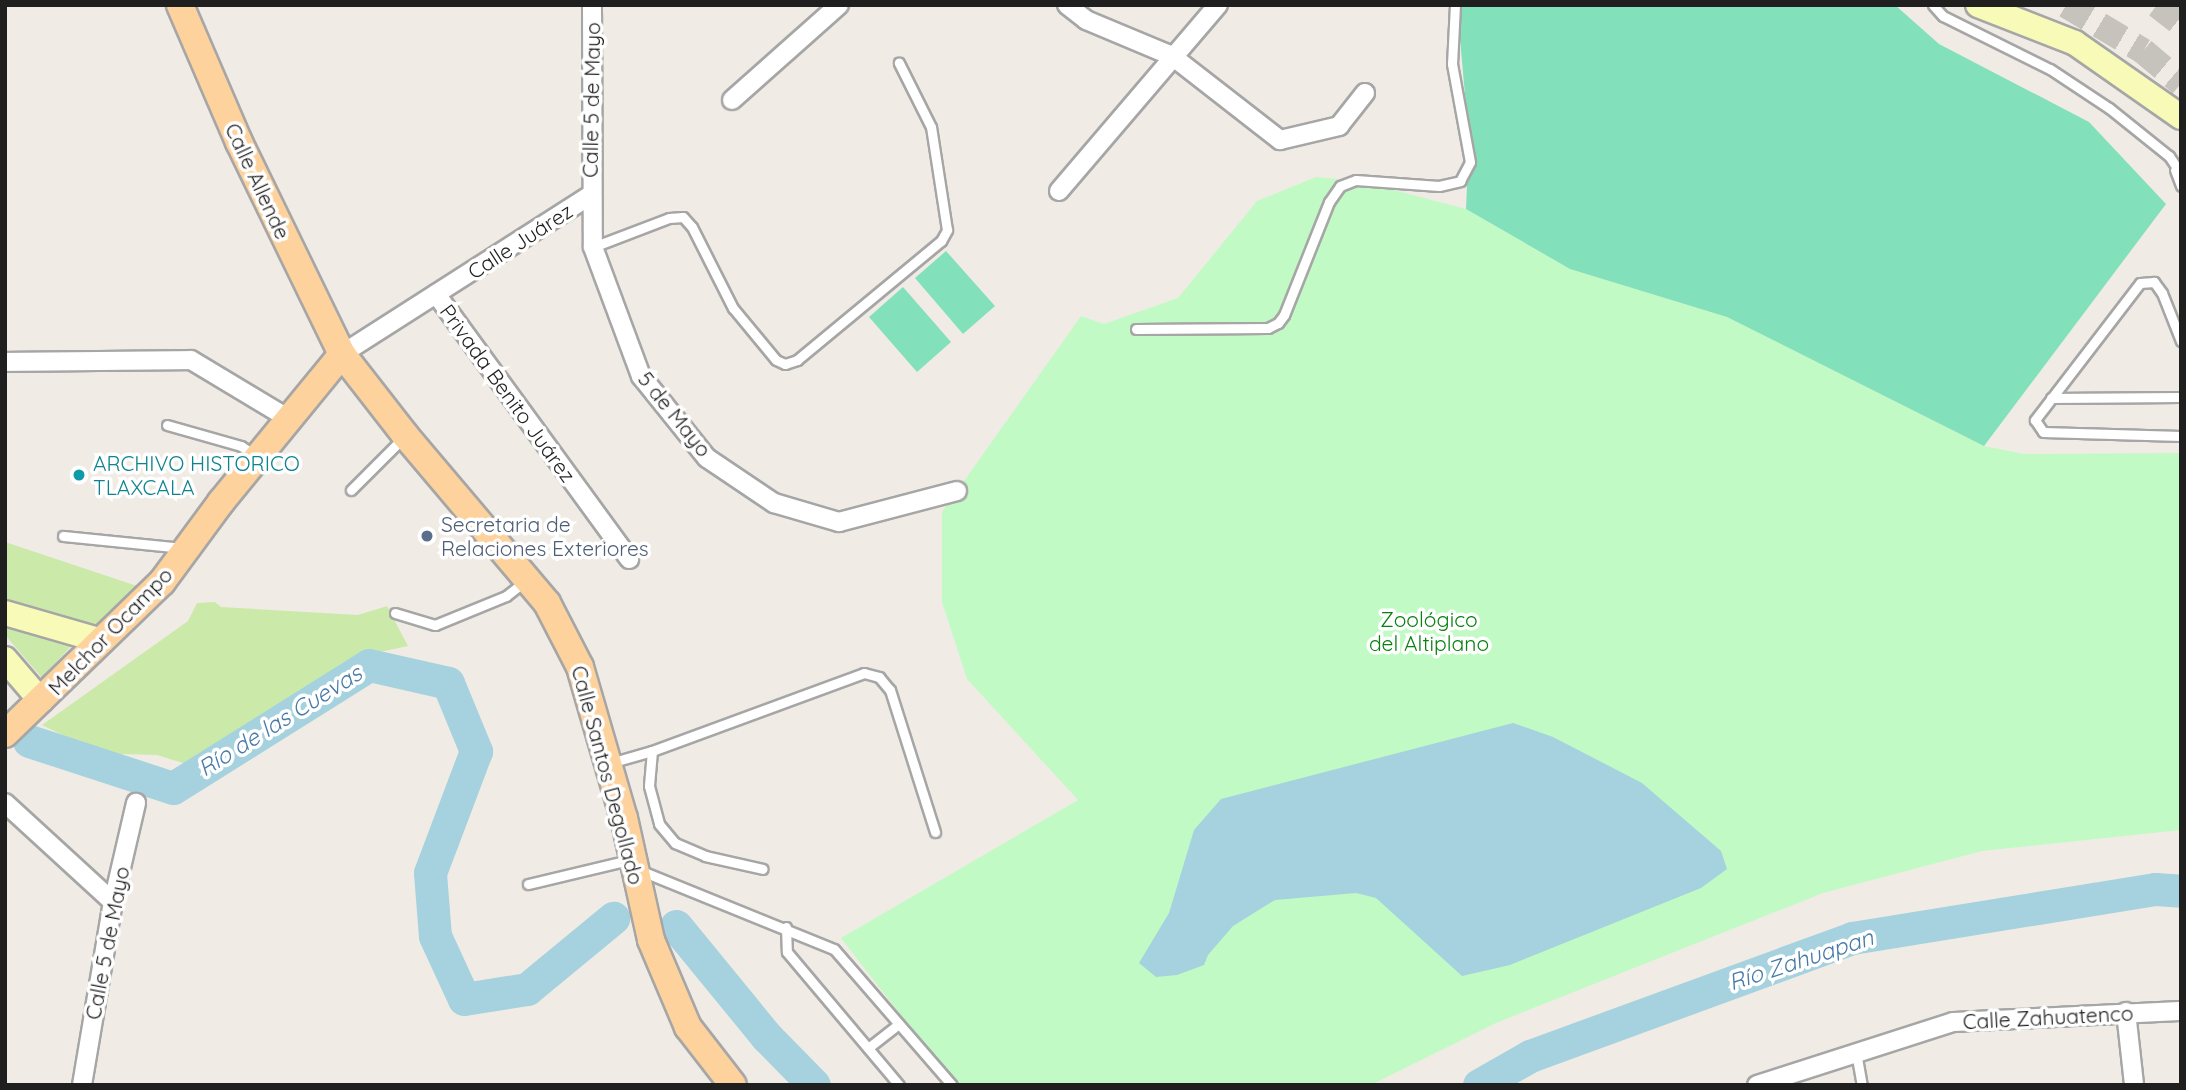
<!DOCTYPE html>
<html>
<head>
<meta charset="utf-8">
<style>
  body { margin:0 }
  #map { position:relative; width:2186px; height:1090px; overflow:hidden; background:#f0ece5; font-family:Quicksand,sans-serif }
  div>[style] { position:absolute }
  .grass>* { inset:0; background:#cbeaaa }
  .park>* { inset:0; background:#c2fac5 }
  .pitch>* { inset:0; background:#82e0ba }
  .water>* { inset:0; background:#a5d2de }
  .river>* { height:33px; margin:-16.5px; padding:0 16.5px; transform-origin:16.5px; border-radius:16.5px; background:#a5d2de }
  .primary-tunnel>* { height:26px; margin-top:-13px; transform-origin:0; background:repeating-linear-gradient(90deg,#c6c3bd 0 26px,transparent 0 39px) }
  .roads { filter:drop-shadow(2px 0 #a6a6a6) drop-shadow(-2px 0 #a6a6a6) drop-shadow(0 2px #a6a6a6) drop-shadow(0 -2px #a6a6a6) }
  .lane>* { height:9px; margin:-4.5px; padding:0 4.5px; transform-origin:4.5px; border-radius:4.5px; background:#fff }
  .street>* { height:18px; margin:-9px; padding:0 9px; transform-origin:9px; border-radius:9px; background:#fff }
  .secondary>* { height:24px; margin:-12px; padding:0 12px; transform-origin:12px; border-radius:12px; background:#f8fab8 }
  .primary>* { height:26px; margin:-13px; padding:0 13px; transform-origin:13px; border-radius:13px; background:#fdd29d }
  .dots>* { width:19px; height:19px; translate:-50% -50%; box-sizing:border-box; border:4px solid #fff; border-radius:50% }
  span { translate:-50% -50%; white-space:nowrap; text-align:center; line-height:1.15; -webkit-text-stroke:7px #fff; paint-order:stroke }
  .street-label { font-size:21px; color:#1f1f1f }
  .culture-label { font-size:21px; color:#0d838f }
  .left { translate:0 -50%; text-align:left }
  .service-label { font-size:21px; color:#4e5e75 }
  .park-label { font-size:21px; color:#0a8012 }
  .water-label { font-size:23px; color:#477aa8; font-style:italic }
  .frame { position:absolute; inset:0; border:7px solid #1f1f1f; pointer-events:none }
</style>
</head>
<body>
<div id="map">
  <div class="grass">
    <i style="clip-path:polygon(5px 542px,137px 586px,95px 629px,27px 607px,5px 599px)"></i>
    <i style="clip-path:polygon(215px 602px,221px 607px,358px 615px,387px 606px,408px 646px,366px 655px,273px 722px,260px 723px,199px 768px,157px 755px,118px 754px,72px 740px,42px 725px,188px 621px,197px 603px)"></i>
    <i style="clip-path:polygon(5px 621px,71px 646px,42px 678px,5px 635px)"></i>
  </div>
  <div class="park">
    <i style="clip-path:polygon(1316px 177px,1359px 181px,1466px 209px,1570px 269px,1727px 317px,1984px 446px,2024px 454px,2181px 453px,2181px 830px,1982px 851px,1823px 893px,1496px 1023px,1371px 1085px,955px 1085px,841px 938px,1078px 800px,967px 679px,942px 602px,942px 512px,1081px 316px,1104px 324px,1178px 298px,1257px 201px)"></i>
  </div>
  <div class="pitch">
    <i style="clip-path:polygon(1457px 5px,1895px 5px,1939px 44px,2089px 122px,2166px 204px,1984px 446px,1727px 317px,1570px 269px,1466px 209px,1469px 140px)"></i>
    <i style="clip-path:polygon(946px 251px,995px 306px,963px 334px,915px 278px)"></i>
    <i style="clip-path:polygon(903px 287px,951px 342px,917px 372px,869px 317px)"></i>
  </div>
  <div class="water">
    <i style="clip-path:polygon(1513px 723px,1553px 737px,1642px 783px,1721px 851px,1727px 869px,1701px 888px,1510px 965px,1462px 976px,1376px 898px,1356px 893px,1275px 900px,1233px 926px,1208px 955px,1204px 965px,1177px 975px,1156px 977px,1139px 963px,1169px 913px,1194px 830px,1221px 799px)"></i>
  </div>
  <div class="river">
    <i style="left:29px;top:741px;width:151px;rotate:18.1deg"></i>
    <i style="left:173px;top:788px;width:231px;rotate:-32.1deg"></i>
    <i style="left:369px;top:665px;width:81px;rotate:12.8deg"></i>
    <i style="left:448px;top:683px;width:74px;rotate:67.6deg"></i>
    <i style="left:476px;top:751px;width:130px;rotate:110.7deg"></i>
    <i style="left:430px;top:873px;width:63px;rotate:85.5deg"></i>
    <i style="left:435px;top:936px;width:69px;rotate:65.3deg"></i>
    <i style="left:464px;top:999px;width:64px;rotate:-9deg"></i>
    <i style="left:527px;top:989px;width:112px;rotate:-39.5deg"></i>
    <i style="left:676px;top:926px;width:144px;rotate:50.7deg"></i>
    <i style="left:767px;top:1037px;width:67px;rotate:45.6deg"></i>
    <i style="left:1479px;top:1085px;width:59px;rotate:-29.6deg"></i>
    <i style="left:1530px;top:1056px;width:343px;rotate:-20.1deg"></i>
    <i style="left:1852px;top:938px;width:307px;rotate:-9.2deg"></i>
    <i style="left:2155px;top:889px;width:26px;rotate:4deg"></i>
  </div>
  <div class="primary-tunnel">
    <i style="left:2066px;top:5px;width:90px;rotate:30.9deg"></i>
    <i style="left:2143px;top:51px;width:50px;rotate:40.1deg"></i>
    <i style="left:2157px;top:5px;width:31px;rotate:38deg"></i>
  </div>
  <div class="roads">
    <div class="lane">
      <i style="left:1933px;top:5px;width:15px;rotate:48deg"></i>
      <i style="left:1943px;top:16px;width:119px;rotate:26.4deg"></i>
      <i style="left:2050px;top:69px;width:71px;rotate:33.5deg"></i>
      <i style="left:2109px;top:108px;width:77px;rotate:38.7deg"></i>
      <i style="left:2169px;top:156px;width:22px;rotate:56deg"></i>
      <i style="left:2175px;top:170px;width:17px;rotate:69deg"></i>
      <i style="left:593px;top:247px;width:81px;rotate:-20.9deg"></i>
      <i style="left:669px;top:218px;width:14px;rotate:-4deg"></i>
      <i style="left:683px;top:217px;width:13px;rotate:48deg"></i>
      <i style="left:692px;top:227px;width:91px;rotate:63.2deg"></i>
      <i style="left:733px;top:308px;width:67px;rotate:50.4deg"></i>
      <i style="left:776px;top:360px;width:10px;rotate:24deg"></i>
      <i style="left:785px;top:364px;width:13px;rotate:-18deg"></i>
      <i style="left:797px;top:360px;width:187px;rotate:-39.6deg"></i>
      <i style="left:941px;top:241px;width:13px;rotate:-61deg"></i>
      <i style="left:947px;top:230px;width:104px;rotate:-98.8deg"></i>
      <i style="left:931px;top:127px;width:72px;rotate:-116.6deg"></i>
      <i style="left:1136px;top:329px;width:132px;rotate:-0.4deg"></i>
      <i style="left:1268px;top:328px;width:11px;rotate:-27deg"></i>
      <i style="left:1278px;top:323px;width:10px;rotate:-53deg"></i>
      <i style="left:1284px;top:315px;width:122px;rotate:-68.3deg"></i>
      <i style="left:1329px;top:202px;width:19px;rotate:-55deg"></i>
      <i style="left:1340px;top:186px;width:17px;rotate:-21deg"></i>
      <i style="left:1356px;top:180px;width:83px;rotate:4.1deg"></i>
      <i style="left:1439px;top:186px;width:22px;rotate:-13deg"></i>
      <i style="left:1460px;top:181px;width:21px;rotate:-62deg"></i>
      <i style="left:1470px;top:162px;width:100px;rotate:-100.4deg"></i>
      <i style="left:1452px;top:64px;width:59px;rotate:-87.1deg"></i>
      <i style="left:2181px;top:341px;width:52px;rotate:-111.6deg"></i>
      <i style="left:2162px;top:293px;width:14px;rotate:-126deg"></i>
      <i style="left:2154px;top:282px;width:14px;rotate:176deg"></i>
      <i style="left:2140px;top:283px;width:173px;rotate:127.5deg"></i>
      <i style="left:2035px;top:420px;width:14px;rotate:56deg"></i>
      <i style="left:2043px;top:432px;width:138px;rotate:1.7deg"></i>
      <i style="left:2051px;top:398px;width:130px;rotate:-0.4deg"></i>
      <i style="left:167px;top:425px;width:77px;rotate:15.8deg"></i>
      <i style="left:241px;top:446px;width:17px;rotate:33deg"></i>
      <i style="left:351px;top:490px;width:75px;rotate:-45deg"></i>
      <i style="left:63px;top:536px;width:121px;rotate:5.7deg"></i>
      <i style="left:395px;top:613px;width:42px;rotate:16.7deg"></i>
      <i style="left:435px;top:625px;width:77px;rotate:-22.2deg"></i>
      <i style="left:506px;top:596px;width:24px;rotate:-38deg"></i>
      <i style="left:652px;top:751px;width:35px;rotate:95deg"></i>
      <i style="left:649px;top:786px;width:39px;rotate:75deg"></i>
      <i style="left:659px;top:824px;width:25px;rotate:50deg"></i>
      <i style="left:675px;top:843px;width:33px;rotate:23deg"></i>
      <i style="left:705px;top:856px;width:59px;rotate:12.6deg"></i>
      <i style="left:610px;top:763px;width:44px;rotate:-15.9deg"></i>
      <i style="left:652px;top:751px;width:226px;rotate:-20.2deg"></i>
      <i style="left:864px;top:673px;width:16px;rotate:15deg"></i>
      <i style="left:879px;top:677px;width:17px;rotate:50deg"></i>
      <i style="left:890px;top:690px;width:149px;rotate:72.4deg"></i>
      <i style="left:639px;top:870px;width:210px;rotate:22.1deg"></i>
      <i style="left:834px;top:949px;width:180px;rotate:49.1deg"></i>
      <i style="left:528px;top:884px;width:104px;rotate:-13.4deg"></i>
      <i style="left:786px;top:927px;width:25px;rotate:88deg"></i>
      <i style="left:787px;top:952px;width:174px;rotate:49.9deg"></i>
      <i style="left:868px;top:1048px;width:39px;rotate:-38deg"></i>
      <i style="left:1856px;top:1052px;width:34px;rotate:80deg"></i>
    </div>
    <div class="street">
      <i style="left:592px;top:5px;width:242px;rotate:89.8deg"></i>
      <i style="left:593px;top:247px;width:138px;rotate:69.6deg"></i>
      <i style="left:641px;top:376px;width:105px;rotate:51.2deg"></i>
      <i style="left:707px;top:458px;width:81px;rotate:33.9deg"></i>
      <i style="left:774px;top:503px;width:68px;rotate:16.3deg"></i>
      <i style="left:839px;top:522px;width:122px;rotate:-14.7deg"></i>
      <i style="left:1067px;top:5px;width:24px;rotate:38deg"></i>
      <i style="left:1086px;top:20px;width:93px;rotate:22.7deg"></i>
      <i style="left:1172px;top:56px;width:137px;rotate:37.9deg"></i>
      <i style="left:1280px;top:140px;width:61px;rotate:-13.3deg"></i>
      <i style="left:1339px;top:126px;width:42px;rotate:-51.8deg"></i>
      <i style="left:732px;top:100px;width:143px;rotate:-41.6deg"></i>
      <i style="left:1059px;top:191px;width:245px;rotate:-49.5deg"></i>
      <i style="left:436px;top:294px;width:328px;rotate:53.9deg"></i>
      <i style="left:342px;top:354px;width:295px;rotate:-32.6deg"></i>
      <i style="left:5px;top:362px;width:186px;rotate:-0.6deg"></i>
      <i style="left:191px;top:360px;width:114px;rotate:31deg"></i>
      <i style="left:5px;top:803px;width:147px;rotate:42.5deg"></i>
      <i style="left:2126px;top:1012px;width:73px;rotate:83.7deg"></i>
      <i style="left:82px;top:1085px;width:186px;rotate:-80.4deg"></i>
      <i style="left:113px;top:902px;width:102px;rotate:-76.9deg"></i>
      <i style="left:1757px;top:1085px;width:206px;rotate:-17.8deg"></i>
      <i style="left:1953px;top:1022px;width:228px;rotate:-2.8deg"></i>
    </div>
    <div class="secondary">
      <i style="left:1978px;top:5px;width:104px;rotate:21.4deg"></i>
      <i style="left:2075px;top:43px;width:129px;rotate:34.9deg"></i>
      <i style="left:5px;top:613px;width:101px;rotate:16.1deg"></i>
      <i style="left:5px;top:659px;width:55px;rotate:49.4deg"></i>
    </div>
    <div class="primary">
      <i style="left:180px;top:5px;width:149px;rotate:66.7deg"></i>
      <i style="left:239px;top:142px;width:236px;rotate:64.1deg"></i>
      <i style="left:342px;top:354px;width:103px;rotate:52.1deg"></i>
      <i style="left:405px;top:435px;width:220px;rotate:49.8deg"></i>
      <i style="left:547px;top:603px;width:72px;rotate:62.7deg"></i>
      <i style="left:580px;top:667px;width:157px;rotate:73.8deg"></i>
      <i style="left:624px;top:818px;width:125px;rotate:77.5deg"></i>
      <i style="left:651px;top:940px;width:95px;rotate:67deg"></i>
      <i style="left:688px;top:1027px;width:73px;rotate:52.2deg"></i>
      <i style="left:5px;top:734px;width:219px;rotate:-44.1deg"></i>
      <i style="left:162px;top:582px;width:99px;rotate:-53.6deg"></i>
      <i style="left:221px;top:502px;width:191px;rotate:-50.7deg"></i>
    </div>
  </div>
  <div class="dots">
    <i style="left:79px;top:475px;background:#0f9aa8"></i>
    <i style="left:427px;top:536px;background:#5c6f8a"></i>
  </div>
  <div class="street-label">
    <span style="left:591px;top:100px;rotate:-89deg">Calle 5 de Mayo</span>
    <span style="left:258px;top:181px;rotate:65deg">Calle Allende</span>
    <span style="left:520px;top:241px;rotate:-33deg">Calle Juárez</span>
    <span style="left:508px;top:393px;rotate:54deg">Privada Benito Juárez</span>
    <span style="left:675px;top:414px;rotate:51deg">5 de Mayo</span>
    <span style="left:110px;top:631px;rotate:-46deg">Melchor Ocampo</span>
    <span style="left:608px;top:775px;rotate:75deg">Calle Santos Degollado</span>
    <span style="left:107px;top:943px;rotate:-79deg">Calle 5 de Mayo</span>
    <span style="left:2048px;top:1017px;rotate:-3deg">Calle Zahuatenco</span>
  </div>
  <div class="culture-label">
    <span class="left" style="left:93px;top:475px">ARCHIVO HISTORICO<br>TLAXCALA</span>
  </div>
  <div class="service-label">
    <span class="left" style="left:441px;top:536px">Secretaria de<br>Relaciones Exteriores</span>
  </div>
  <div class="park-label">
    <span style="left:1429px;top:631px">Zoológico<br>del Altiplano</span>
  </div>
  <div class="water-label">
    <span style="left:280px;top:721px;rotate:-32deg">Río de las Cuevas</span>
    <span style="left:1801px;top:960px;rotate:-18deg">Río Zahuapan</span>
  </div>
  <div class="frame"></div>
</div>
</body>
</html>
